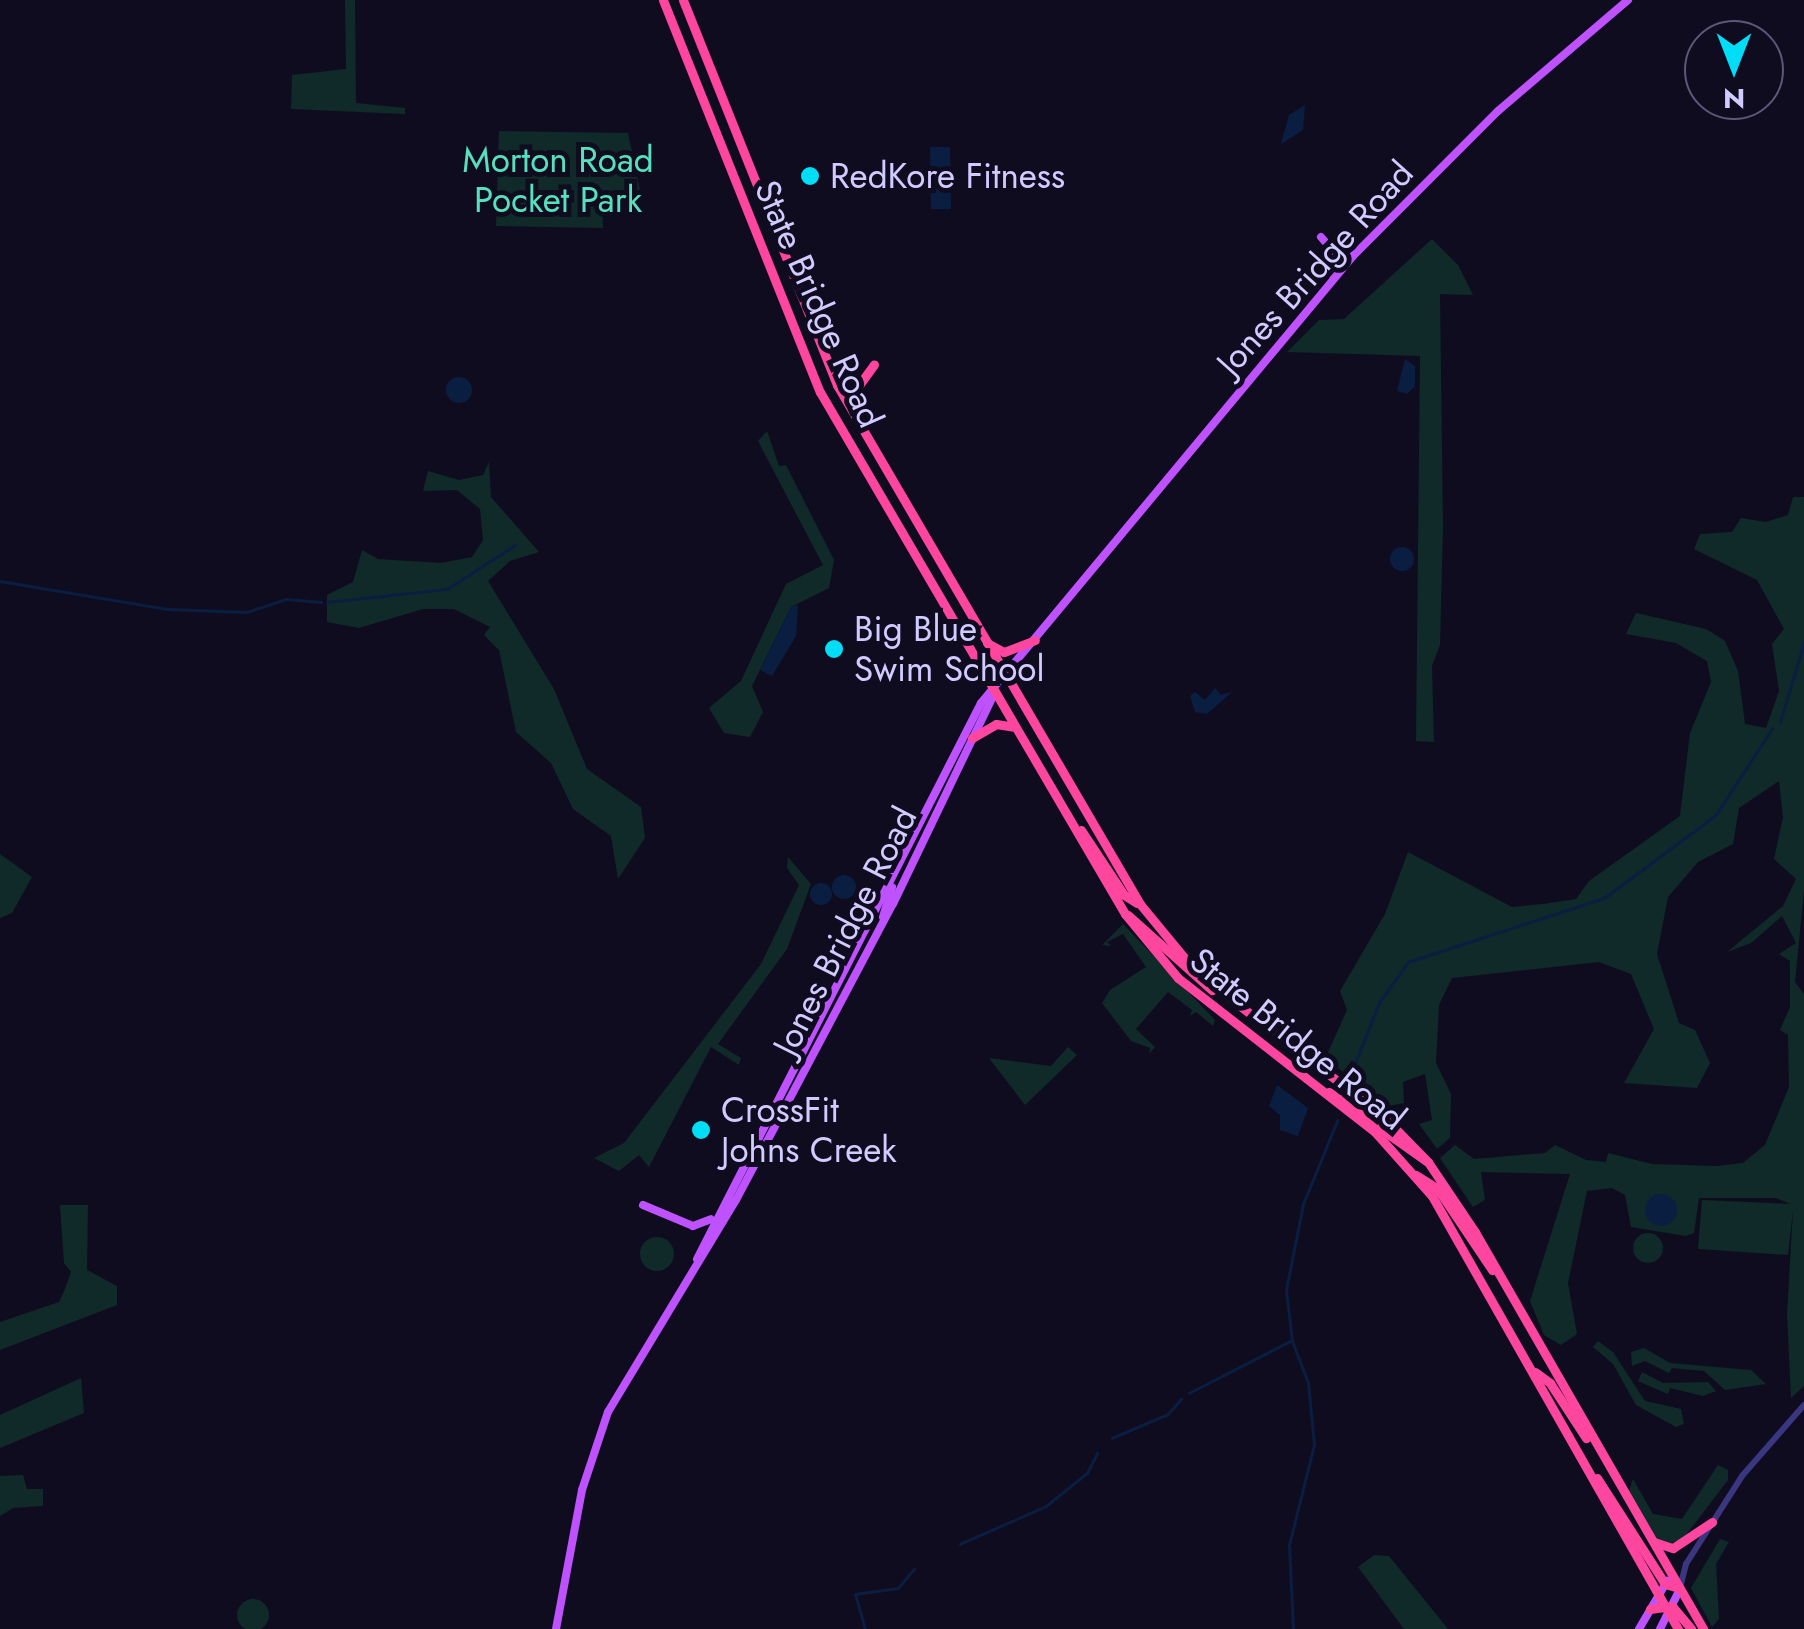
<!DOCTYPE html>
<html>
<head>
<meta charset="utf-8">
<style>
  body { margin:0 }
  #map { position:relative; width:1804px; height:1629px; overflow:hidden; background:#100c20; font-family:Jost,sans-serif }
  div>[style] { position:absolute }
  .green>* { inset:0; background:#0f2a29 }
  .round { border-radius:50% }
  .water>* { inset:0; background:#0a1e41 }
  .stream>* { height:2.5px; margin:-1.25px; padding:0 1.25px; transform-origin:1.25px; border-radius:1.25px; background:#0a1e41 }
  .minor>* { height:6px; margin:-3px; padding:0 3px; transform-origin:3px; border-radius:3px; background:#3a3680 }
  .major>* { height:8px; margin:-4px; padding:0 4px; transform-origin:4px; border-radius:4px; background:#bf52ff }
  .highway>* { height:9px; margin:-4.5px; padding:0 4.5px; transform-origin:4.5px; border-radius:4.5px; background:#ff469e }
  .dots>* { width:28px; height:28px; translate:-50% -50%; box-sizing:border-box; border:5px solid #100c20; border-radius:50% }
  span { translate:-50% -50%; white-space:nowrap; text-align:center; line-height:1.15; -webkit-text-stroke:10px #100c20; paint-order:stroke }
  .park-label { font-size:35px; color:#56e0be }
  .poi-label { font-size:35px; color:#d1cbff }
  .left { translate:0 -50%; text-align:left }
  .street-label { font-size:35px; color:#d1cbff }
  .north { position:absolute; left:1684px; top:20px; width:100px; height:100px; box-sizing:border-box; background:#100c20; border:2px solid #5d5879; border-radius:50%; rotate:180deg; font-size:28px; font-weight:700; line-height:40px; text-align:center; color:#d1cbff }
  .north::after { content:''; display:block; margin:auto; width:35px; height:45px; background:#00ddf6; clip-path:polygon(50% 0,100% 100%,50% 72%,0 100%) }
</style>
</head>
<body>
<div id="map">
  <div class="green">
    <i style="clip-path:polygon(345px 0,355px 0,356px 103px,405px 108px,405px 114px,291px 109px,292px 75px,346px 69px)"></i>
    <i style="clip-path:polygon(499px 131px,628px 133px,641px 196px,602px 197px,603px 228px,496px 226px)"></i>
    <i style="clip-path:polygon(1432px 239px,1458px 265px,1473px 295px,1440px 294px,1443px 527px,1440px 645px,1432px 666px,1434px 742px,1416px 741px,1420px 356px,1287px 352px,1319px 320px,1344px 319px)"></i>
    <i style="clip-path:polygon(767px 431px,779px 466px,786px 465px,834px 560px,829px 588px,791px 607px,752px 686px,763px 712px,750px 737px,724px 733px,709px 708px,741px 681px,786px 584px,823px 565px,758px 441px)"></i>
    <i style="clip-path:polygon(489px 462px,491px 497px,539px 552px,510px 561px,488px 581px,554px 689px,587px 769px,641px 807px,645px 838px,618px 879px,611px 836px,573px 809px,551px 763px,516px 732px,499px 650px,484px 635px,490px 627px,454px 609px,423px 609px,359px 628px,327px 622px,327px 595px,353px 582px,362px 550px,378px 559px,441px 563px,472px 557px,483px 540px,480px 509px,457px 490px,423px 491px,428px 471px,459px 480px,483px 475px)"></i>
    <i style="clip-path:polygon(1793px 497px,1804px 497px,1804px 890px,1795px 982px,1804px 994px,1804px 1386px,1791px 1398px,1787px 1314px,1793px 1210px,1788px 1255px,1698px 1249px,1702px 1200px,1790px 1204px,1776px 1198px,1699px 1198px,1694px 1233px,1686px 1236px,1631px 1227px,1625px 1195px,1612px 1188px,1587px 1191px,1568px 1283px,1577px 1334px,1561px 1345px,1544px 1335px,1530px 1301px,1570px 1174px,1481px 1172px,1485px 1200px,1473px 1207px,1440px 1158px,1455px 1145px,1474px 1159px,1545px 1153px,1555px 1145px,1586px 1160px,1606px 1162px,1608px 1153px,1652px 1164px,1717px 1166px,1743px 1163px,1765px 1145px,1789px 1087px,1788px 1035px,1780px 1030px,1790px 1007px,1790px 961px,1779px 954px,1796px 943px,1782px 916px,1751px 943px,1727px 952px,1783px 906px,1796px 879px,1774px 859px,1783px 817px,1779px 781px,1739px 808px,1733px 844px,1698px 862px,1668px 897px,1657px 954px,1679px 1023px,1695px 1030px,1710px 1063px,1697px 1088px,1624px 1083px,1654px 1029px,1631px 974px,1599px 962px,1452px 978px,1439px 1005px,1436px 1063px,1451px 1094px,1450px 1138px,1437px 1149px,1419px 1124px,1432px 1120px,1425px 1074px,1403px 1082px,1404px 1103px,1389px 1106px,1325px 1059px,1347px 1010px,1340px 991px,1385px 914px,1408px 852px,1512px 907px,1543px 904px,1576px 899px,1589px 881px,1680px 816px,1690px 733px,1711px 682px,1707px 661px,1676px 643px,1626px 634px,1636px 613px,1706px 629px,1725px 641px,1738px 671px,1745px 724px,1766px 728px,1779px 691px,1772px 644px,1784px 629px,1757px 580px,1694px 549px,1700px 534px,1732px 532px,1741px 518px,1766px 522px,1788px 515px)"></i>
    <i style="clip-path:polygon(0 854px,32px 877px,12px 913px,0 918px)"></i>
    <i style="clip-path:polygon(788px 857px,811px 884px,787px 949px,718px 1044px,741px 1058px,739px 1065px,711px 1047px,649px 1167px,639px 1155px,619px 1171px,594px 1158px,624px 1143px,761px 964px,799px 885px,787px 868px)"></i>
    <i style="clip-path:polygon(1123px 924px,1215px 1020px,1213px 1026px,1196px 1012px,1190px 1016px,1192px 1010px,1168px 992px,1136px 1029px,1155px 1047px,1149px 1054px,1150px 1048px,1131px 1041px,1102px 1003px,1110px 990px,1146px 967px,1123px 934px,1107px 942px,1111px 946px,1102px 945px)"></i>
    <i style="clip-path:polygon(1068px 1047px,1077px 1055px,1025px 1105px,989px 1058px,1051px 1066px)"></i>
    <i style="clip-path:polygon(60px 1205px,88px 1205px,87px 1270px,117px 1286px,117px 1305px,0 1350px,0 1322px,59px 1302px,65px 1289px,71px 1272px,64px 1263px)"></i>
    <i class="round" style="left:1633px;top:1233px;width:30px;height:30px"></i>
    <i class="round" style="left:640px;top:1237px;width:34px;height:34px"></i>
    <i style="clip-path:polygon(1598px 1341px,1613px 1352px,1645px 1401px,1681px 1409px,1684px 1424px,1676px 1427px,1636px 1405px,1613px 1364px,1593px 1347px)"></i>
    <i style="clip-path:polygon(1644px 1348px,1670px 1363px,1751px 1370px,1766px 1384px,1725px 1390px,1704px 1371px,1672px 1368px,1669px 1373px,1645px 1361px,1632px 1366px,1631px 1352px)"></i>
    <i style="clip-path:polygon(1642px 1372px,1663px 1383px,1708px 1382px,1716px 1391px,1703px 1396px,1670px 1388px,1668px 1394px,1638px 1381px)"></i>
    <i style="clip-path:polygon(81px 1378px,84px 1413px,0 1448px,0 1415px)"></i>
    <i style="clip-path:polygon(1718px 1465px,1728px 1470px,1728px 1480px,1683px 1539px,1669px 1544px,1655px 1539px,1629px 1491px,1633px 1479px,1653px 1514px,1682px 1519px)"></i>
    <i style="clip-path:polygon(23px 1475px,27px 1489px,43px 1489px,43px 1506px,13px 1508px,0 1516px,0 1476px)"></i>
    <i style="clip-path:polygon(1720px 1539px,1729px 1542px,1716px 1564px,1719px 1619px,1712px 1627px,1691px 1588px)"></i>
    <i style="clip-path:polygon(1374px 1555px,1389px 1556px,1448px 1629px,1404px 1629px,1358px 1567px)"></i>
    <i class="round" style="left:237px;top:1599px;width:32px;height:32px"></i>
  </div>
  <div class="water">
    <i style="clip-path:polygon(1305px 105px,1303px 130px,1281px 144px,1289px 115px)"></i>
    <i style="clip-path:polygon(930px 147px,950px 147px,951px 209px,931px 209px)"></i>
    <i style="clip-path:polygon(1405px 359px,1415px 366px,1415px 386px,1407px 394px,1397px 391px)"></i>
    <i class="round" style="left:446px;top:377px;width:26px;height:26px"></i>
    <i class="round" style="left:1390px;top:547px;width:24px;height:24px"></i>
    <i style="clip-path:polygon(798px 605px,796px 636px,772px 676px,760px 670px,791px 607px)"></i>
    <i style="clip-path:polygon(1215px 688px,1221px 695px,1232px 692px,1207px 714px,1195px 712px,1190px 696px,1195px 692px,1205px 700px)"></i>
    <i class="round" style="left:832px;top:875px;width:24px;height:24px"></i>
    <i class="round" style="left:810px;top:883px;width:22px;height:22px"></i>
    <i style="clip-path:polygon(1277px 1085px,1308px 1108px,1298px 1136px,1280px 1130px,1280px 1115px,1269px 1106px)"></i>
    <i class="round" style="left:1645px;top:1194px;width:32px;height:32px"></i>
  </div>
  <div class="stream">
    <i style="left:0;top:581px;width:170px;rotate:9.5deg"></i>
    <i style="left:168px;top:609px;width:79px;rotate:2.2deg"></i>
    <i style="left:247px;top:612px;width:41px;rotate:-18.4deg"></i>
    <i style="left:286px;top:599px;width:35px;rotate:5deg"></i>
    <i style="left:327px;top:602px;width:121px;rotate:-6.2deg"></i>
    <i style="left:447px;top:589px;width:81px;rotate:-32.9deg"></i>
    <i style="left:1780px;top:722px;width:84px;rotate:-73.3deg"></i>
    <i style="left:1352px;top:1071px;width:73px;rotate:-68.3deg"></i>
    <i style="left:1379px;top:1003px;width:50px;rotate:-54.7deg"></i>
    <i style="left:1408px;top:962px;width:206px;rotate:-18.1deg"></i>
    <i style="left:1604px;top:898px;width:138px;rotate:-36.5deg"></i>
    <i style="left:1715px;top:816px;width:104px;rotate:-56.8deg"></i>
    <i style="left:1189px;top:1393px;width:114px;rotate:-27.2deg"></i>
    <i style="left:1112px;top:1438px;width:61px;rotate:-23.2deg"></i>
    <i style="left:1168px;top:1414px;width:20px;rotate:-49deg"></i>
    <i style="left:960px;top:1544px;width:94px;rotate:-23.8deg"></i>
    <i style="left:1046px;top:1506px;width:53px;rotate:-38.8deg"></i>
    <i style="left:1087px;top:1473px;width:22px;rotate:-63deg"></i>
    <i style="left:865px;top:1629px;width:36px;rotate:-106deg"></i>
    <i style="left:855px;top:1594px;width:43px;rotate:-7.9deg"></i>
    <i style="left:898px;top:1588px;width:25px;rotate:-50deg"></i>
    <i style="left:1293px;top:1629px;width:84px;rotate:-92.7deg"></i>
    <i style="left:1289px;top:1545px;width:103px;rotate:-76deg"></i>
    <i style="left:1314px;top:1445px;width:62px;rotate:-95.5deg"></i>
    <i style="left:1308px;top:1383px;width:45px;rotate:-110.9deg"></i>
    <i style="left:1292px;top:1341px;width:51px;rotate:-96.7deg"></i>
    <i style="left:1286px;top:1290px;width:88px;rotate:-78.8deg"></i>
    <i style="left:1303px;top:1204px;width:90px;rotate:-67.7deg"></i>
  </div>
  <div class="minor">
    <i style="left:1680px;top:1588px;width:25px;rotate:-76deg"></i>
    <i style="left:1686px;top:1564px;width:104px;rotate:-57.5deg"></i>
    <i style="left:1742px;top:1476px;width:94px;rotate:-48.9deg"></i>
  </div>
  <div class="major">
    <i style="left:1321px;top:237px;width:18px;rotate:49deg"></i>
    <i style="left:1333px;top:251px;width:27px;rotate:90deg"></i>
    <i style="left:883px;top:917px;width:31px;rotate:-73deg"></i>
    <i style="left:643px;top:1205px;width:54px;rotate:22.8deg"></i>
    <i style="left:693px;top:1226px;width:19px;rotate:-21deg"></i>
    <i style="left:697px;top:1259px;width:624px;rotate:-62.94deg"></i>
    <i style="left:981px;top:703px;width:582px;rotate:-50.23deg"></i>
    <i style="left:1353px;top:256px;width:205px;rotate:-45deg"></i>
    <i style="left:1498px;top:111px;width:171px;rotate:-40.5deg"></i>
    <i style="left:556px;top:1629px;width:141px;rotate:-79.4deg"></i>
    <i style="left:582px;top:1490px;width:82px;rotate:-71.6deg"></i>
    <i style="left:608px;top:1412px;width:248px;rotate:-58.9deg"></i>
    <i style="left:736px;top:1200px;width:335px;rotate:-62.1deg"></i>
    <i style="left:893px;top:904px;width:235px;rotate:-64.3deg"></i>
    <i style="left:1639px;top:1629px;width:56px;rotate:-59.7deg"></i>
    <i style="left:1660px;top:1629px;width:45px;rotate:-63.4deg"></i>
  </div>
  <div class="highway">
    <i style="left:663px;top:0;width:422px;rotate:68.2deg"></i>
    <i style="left:820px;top:392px;width:605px;rotate:59.7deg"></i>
    <i style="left:1125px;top:914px;width:83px;rotate:50.4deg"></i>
    <i style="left:1178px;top:978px;width:250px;rotate:38deg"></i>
    <i style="left:1375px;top:1132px;width:86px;rotate:48.3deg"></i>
    <i style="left:1432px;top:1196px;width:498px;rotate:60.4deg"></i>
    <i style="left:683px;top:0;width:415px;rotate:68.2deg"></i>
    <i style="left:837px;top:385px;width:601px;rotate:59.72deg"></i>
    <i style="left:1140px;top:904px;width:88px;rotate:50.5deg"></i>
    <i style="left:1196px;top:972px;width:235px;rotate:37.6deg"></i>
    <i style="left:1382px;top:1115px;width:66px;rotate:45.6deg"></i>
    <i style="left:1428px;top:1162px;width:84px;rotate:56.1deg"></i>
    <i style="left:1475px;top:1232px;width:458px;rotate:60.1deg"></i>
    <i style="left:855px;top:407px;width:15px;rotate:-94deg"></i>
    <i style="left:854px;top:392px;width:34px;rotate:-54deg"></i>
    <i style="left:987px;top:643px;width:19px;rotate:28deg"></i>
    <i style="left:1004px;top:652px;width:33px;rotate:-21deg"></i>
    <i style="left:972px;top:738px;width:28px;rotate:-30deg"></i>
    <i style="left:996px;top:724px;width:18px;rotate:9deg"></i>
    <i style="left:1081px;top:830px;width:78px;rotate:56.5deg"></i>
    <i style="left:1124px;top:895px;width:15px;rotate:32deg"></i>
    <i style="left:1128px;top:915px;width:113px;rotate:41.8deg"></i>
    <i style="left:1329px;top:1092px;width:119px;rotate:35.4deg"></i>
    <i style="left:1416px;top:1175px;width:25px;rotate:32deg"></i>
    <i style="left:1437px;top:1188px;width:99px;rotate:56.1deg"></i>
    <i style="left:1535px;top:1372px;width:19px;rotate:36deg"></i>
    <i style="left:1550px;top:1383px;width:66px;rotate:56.8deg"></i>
    <i style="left:1597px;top:1478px;width:126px;rotate:57.3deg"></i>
    <i style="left:1665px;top:1584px;width:15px;rotate:16deg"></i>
    <i style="left:1654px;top:1542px;width:20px;rotate:18deg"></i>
    <i style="left:1673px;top:1548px;width:47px;rotate:-33.7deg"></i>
    <i style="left:1650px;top:1609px;width:22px;rotate:-8deg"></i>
    <i style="left:1672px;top:1606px;width:30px;rotate:50deg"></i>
  </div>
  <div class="dots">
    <i style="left:810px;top:176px;background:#00ddf6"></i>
    <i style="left:834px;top:649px;background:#00ddf6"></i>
    <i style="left:701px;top:1130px;background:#00ddf6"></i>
  </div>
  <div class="park-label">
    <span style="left:558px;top:180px">Morton Road<br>Pocket Park</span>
  </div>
  <div class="poi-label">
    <span class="left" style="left:830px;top:176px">RedKore Fitness</span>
    <span class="left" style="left:854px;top:649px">Big Blue<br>Swim School</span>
    <span class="left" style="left:721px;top:1130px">CrossFit<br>Johns Creek</span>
  </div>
  <div class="street-label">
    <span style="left:1315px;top:268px;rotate:-48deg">Jones Bridge Road</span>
    <span style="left:819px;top:304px;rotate:66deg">State Bridge Road</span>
    <span style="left:845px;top:931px;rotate:-63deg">Jones Bridge Road</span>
    <span style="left:1298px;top:1039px;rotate:39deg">State Bridge Road</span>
  </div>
  <div class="north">N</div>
</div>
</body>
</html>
